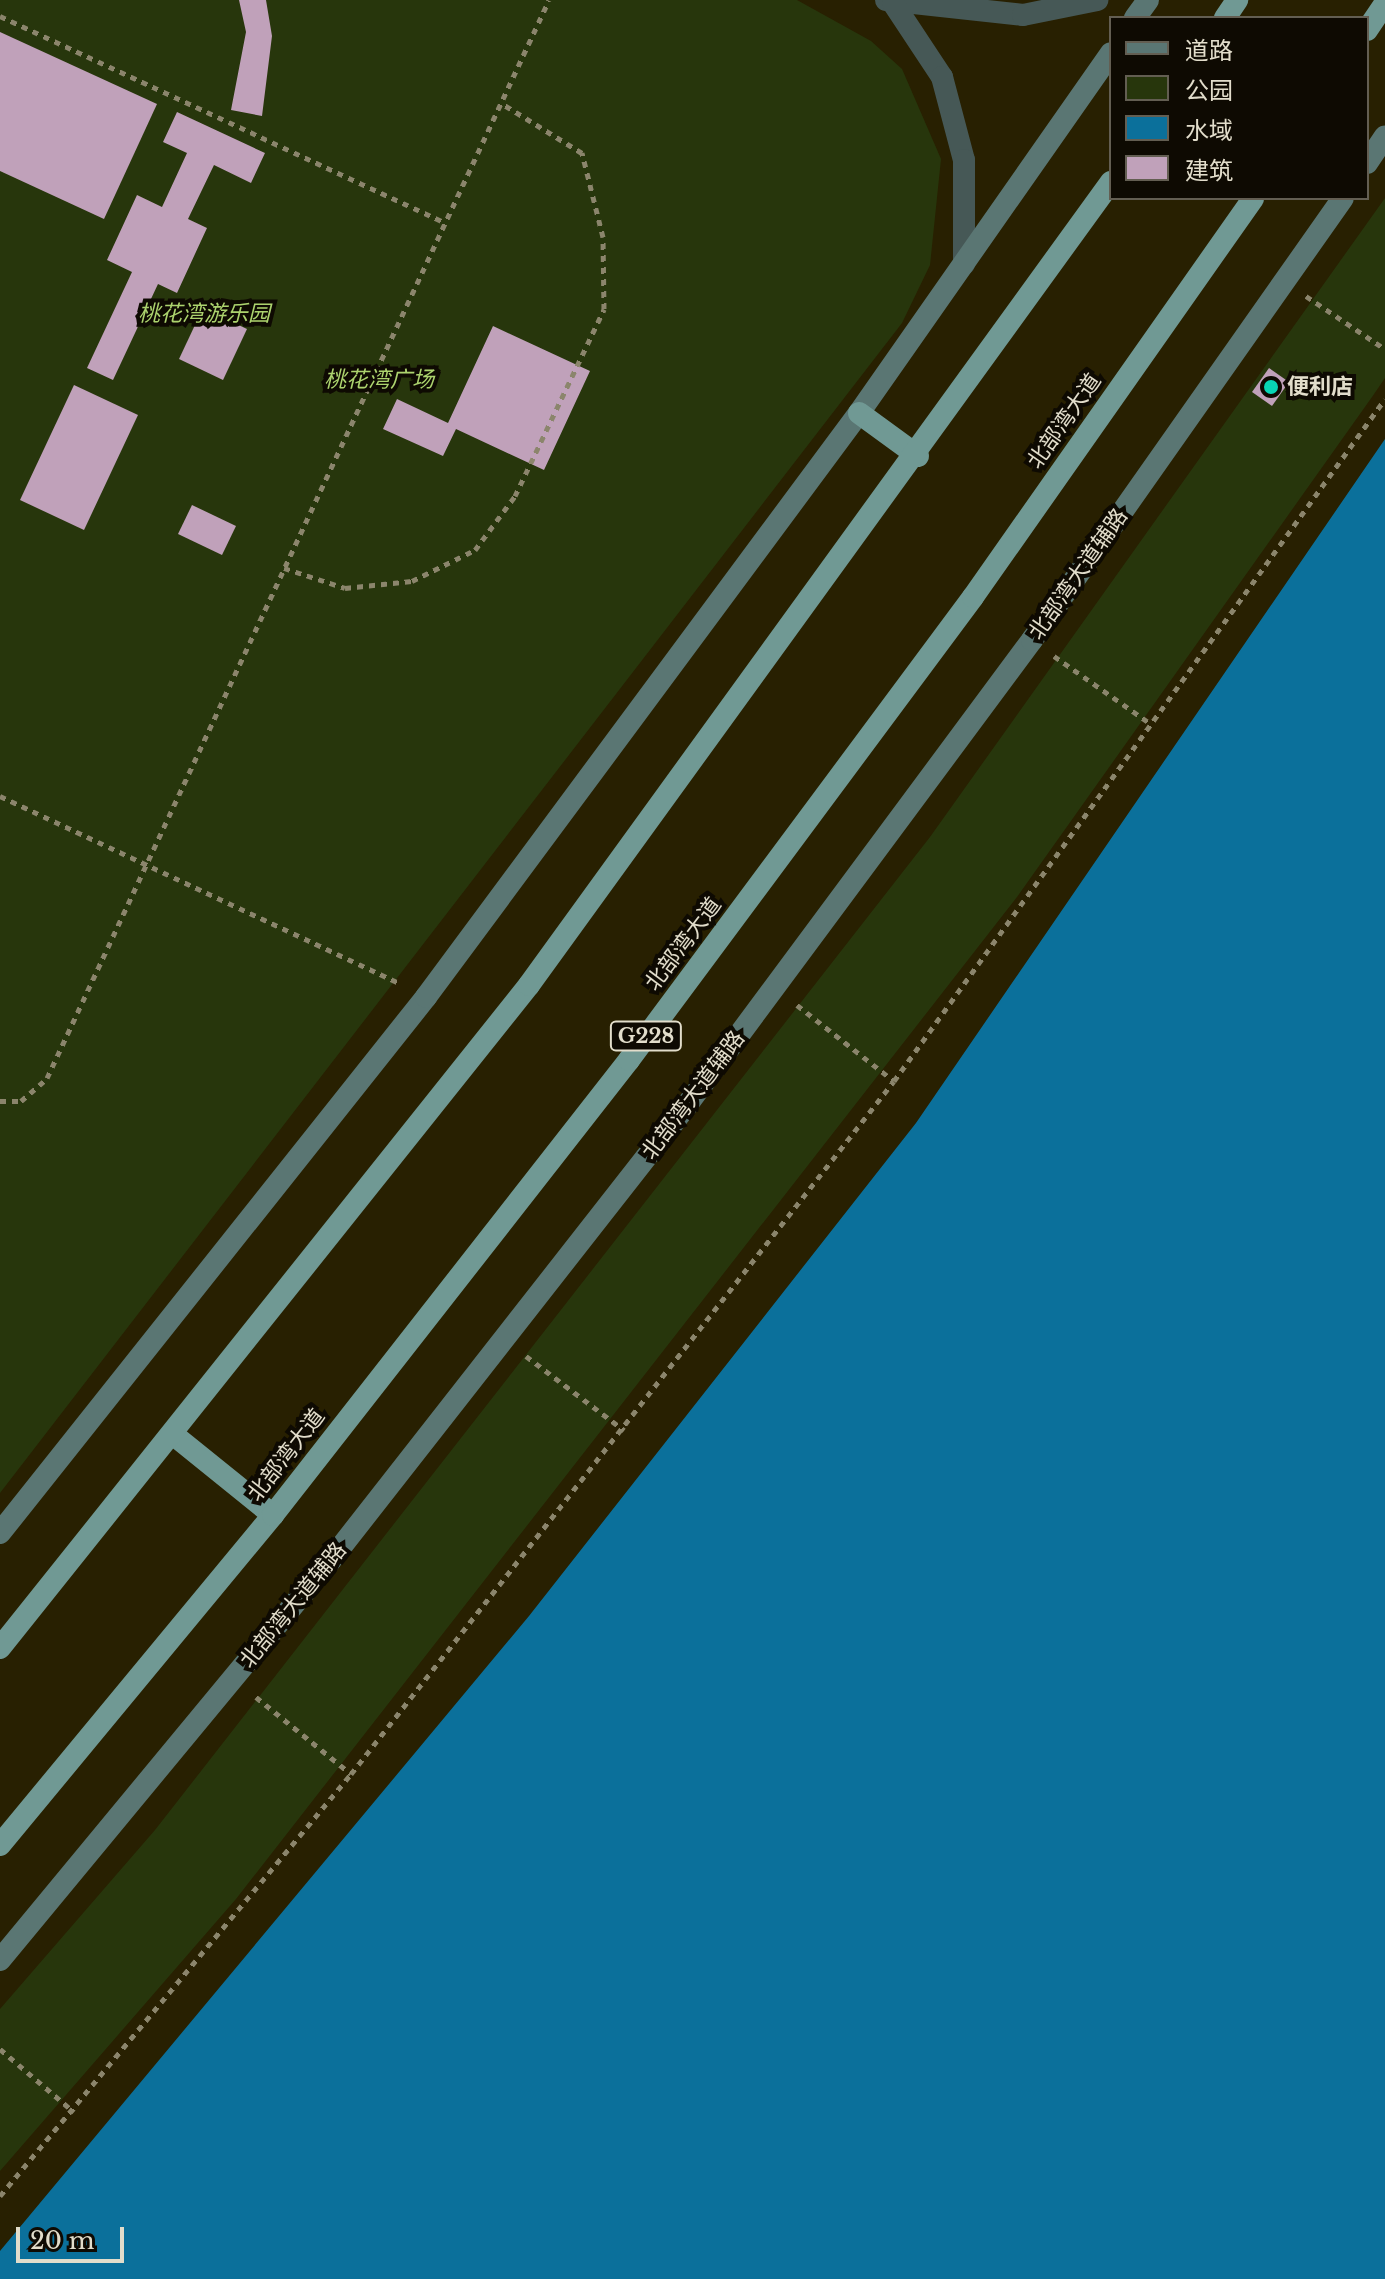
<!DOCTYPE html>
<html>
<head>
<meta charset="utf-8">
<style>
  body { margin:0 }
  #map { position:relative; width:1385px; height:2279px; overflow:hidden; background:#282001; font-family:"Libre Baskerville","Noto Sans SC",serif }
  div>[style] { position:absolute }
  .green>* { inset:0; background:#27360c }
  .water>* { inset:0; background:#0b709b }
  .building>* { inset:0; background:#c0a1ba }
  .path>* { height:5px; margin-top:-2.5px; transform-origin:0; background:repeating-linear-gradient(90deg,#8b856c 0 6px,transparent 0 12px) }
  .tertiary>* { height:22px; margin:-11px; padding:0 11px; transform-origin:11px; border-radius:11px; background:#465856 }
  .secondary>* { height:22px; margin:-11px; padding:0 11px; transform-origin:11px; border-radius:11px; background:#5a7673 }
  .trunk>* { height:22px; margin:-11px; padding:0 11px; transform-origin:11px; border-radius:11px; background:#709994 }
  .dots>* { width:22px; height:22px; translate:-50% -50%; box-sizing:border-box; border:4px solid #0e0a02; border-radius:50% }
  span { translate:-50% -50%; white-space:nowrap; text-align:center; line-height:1.15; -webkit-text-stroke:8px #0e0a02; paint-order:stroke }
  .shield-label span { padding:2px 6px; background:#0e0a02; border:2px solid; border-radius:6px; -webkit-text-stroke-width:0 }
  .shield-label { font-size:20px; color:#e2ddcb; font-weight:700 }
  .park-label { font-size:22px; color:#acd36e; font-style:italic }
  .poi-label { font-size:22px; color:#e2ddcb; font-weight:700 }
  .left { translate:0 -50%; text-align:left }
  .street-label { font-size:22px; color:#e2ddcb }
  .legend { position:absolute; left:1109px; top:16px; width:260px; height:184px; box-sizing:border-box; background:#0e0a02; border:2px solid #635e52; margin:0; padding:10px 14px; list-style:none; font-size:24px; color:#e2ddcb }
  .legend li { display:flex; align-items:center; gap:16px; height:40px }
  .legend b { width:40px; border:2px solid #635e52 }
  .scale { position:absolute; left:16px; top:2227px; width:108px; height:36px; box-sizing:border-box; border:4px solid #e2ddcb; border-top:0; padding-left:10px; font-size:24px; line-height:28px; white-space:nowrap; color:#e2ddcb; -webkit-text-stroke:6px #0e0a02; paint-order:stroke }
</style>
</head>
<body>
<div id="map">
  <div class="green">
    <i style="clip-path:polygon(0 0,797px 0,871px 41px,902px 69px,941px 159px,930px 265px,902px 323px,0 1493px)"></i>
    <i style="clip-path:polygon(1385px 198px,1385px 378px,1372px 397px,1017px 897px,236px 1899px,0 2171px,0 2009px,155px 1830px,930px 837px)"></i>
  </div>
  <div class="water">
    <i style="clip-path:polygon(1385px 439px,1385px 2279px,0 2279px,0 2251px,529px 1616px,916px 1123px)"></i>
  </div>
  <div class="building">
    <i style="clip-path:polygon(239px 0,266px 0,272px 36px,262px 116px,231px 110px,246px 32px)"></i>
    <i style="clip-path:polygon(0 32px,157px 104px,104px 219px,0 171px)"></i>
    <i style="clip-path:polygon(177px 112px,265px 153px,251px 183px,214px 165px,188px 219px,207px 228px,177px 293px,158px 284px,113px 380px,87px 368px,132px 272px,107px 260px,137px 195px,162px 207px,187px 153px,163px 142px)"></i>
    <i style="clip-path:polygon(203px 308px,247px 329px,223px 380px,179px 359px)"></i>
    <i style="clip-path:polygon(493px 326px,590px 371px,544px 470px,456px 429px,443px 456px,383px 429px,397px 399px,448px 423px)"></i>
    <i style="clip-path:polygon(1269px 368px,1289px 382px,1272px 406px,1252px 392px)"></i>
    <i style="clip-path:polygon(74px 385px,138px 415px,84px 530px,20px 500px)"></i>
    <i style="clip-path:polygon(192px 505px,236px 526px,222px 555px,178px 534px)"></i>
  </div>
  <div class="path">
    <i style="left:0;top:16px;width:491px;rotate:24.9deg"></i>
    <i style="left:1306px;top:296px;width:95px;rotate:33.9deg"></i>
    <i style="left:284px;top:568px;width:64px;rotate:18.2deg"></i>
    <i style="left:345px;top:588px;width:67px;rotate:-6deg"></i>
    <i style="left:412px;top:581px;width:70px;rotate:-26.2deg"></i>
    <i style="left:475px;top:550px;width:67px;rotate:-53.5deg"></i>
    <i style="left:515px;top:496px;width:207px;rotate:-64.5deg"></i>
    <i style="left:604px;top:309px;width:72px;rotate:-90.8deg"></i>
    <i style="left:603px;top:237px;width:87px;rotate:-104deg"></i>
    <i style="left:582px;top:153px;width:95px;rotate:-148.3deg"></i>
    <i style="left:1054px;top:656px;width:118px;rotate:35deg"></i>
    <i style="left:0;top:796px;width:443px;rotate:25.1deg"></i>
    <i style="left:797px;top:1005px;width:123px;rotate:38.1deg"></i>
    <i style="left:0;top:1101px;width:21px"></i>
    <i style="left:21px;top:1101px;width:35px;rotate:-41deg"></i>
    <i style="left:47px;top:1078px;width:1189px;rotate:-65.03deg"></i>
    <i style="left:526px;top:1356px;width:123px;rotate:37.1deg"></i>
    <i style="left:256px;top:1697px;width:122px;rotate:39deg"></i>
    <i style="left:0;top:2049px;width:97px;rotate:40.4deg"></i>
    <i style="left:0;top:2196px;width:549px;rotate:-50.25deg"></i>
    <i style="left:351px;top:1774px;width:880px;rotate:-51.92deg"></i>
    <i style="left:894px;top:1081px;width:840px;rotate:-54.25deg"></i>
  </div>
  <div class="tertiary">
    <i style="left:886px;top:0;width:138px;rotate:6.2deg"></i>
    <i style="left:1023px;top:15px;width:76px;rotate:-11.5deg"></i>
    <i style="left:893px;top:3px;width:89px;rotate:56.5deg"></i>
    <i style="left:942px;top:77px;width:86px;rotate:75.2deg"></i>
    <i style="left:964px;top:160px;width:104px;rotate:90deg"></i>
  </div>
  <div class="secondary">
    <i style="left:1135px;top:18px;width:22px;rotate:-54deg"></i>
    <i style="left:1367px;top:163px;width:32px;rotate:-56deg"></i>
    <i style="left:0;top:1533px;width:685px;rotate:-51.52deg"></i>
    <i style="left:426px;top:997px;width:727px;rotate:-53.45deg"></i>
    <i style="left:859px;top:413px;width:439px;rotate:-55deg"></i>
    <i style="left:0;top:1960px;width:518px;rotate:-50.41deg"></i>
    <i style="left:330px;top:1561px;width:579px;rotate:-51.94deg"></i>
    <i style="left:687px;top:1105px;width:579px;rotate:-53.43deg"></i>
    <i style="left:1032px;top:640px;width:540px;rotate:-54.87deg"></i>
  </div>
  <div class="trunk">
    <i style="left:1225px;top:18px;width:22px;rotate:-56deg"></i>
    <i style="left:1367px;top:30px;width:32px;rotate:-56deg"></i>
    <i style="left:859px;top:413px;width:73px;rotate:36.1deg"></i>
    <i style="left:175px;top:1436px;width:126px;rotate:38.9deg"></i>
    <i style="left:0;top:1648px;width:848px;rotate:-51.41deg"></i>
    <i style="left:529px;top:985px;width:992px;rotate:-54.07deg"></i>
    <i style="left:0;top:1845px;width:428px;rotate:-50.4deg"></i>
    <i style="left:273px;top:1515px;width:578px;rotate:-51.96deg"></i>
    <i style="left:629px;top:1060px;width:577px;rotate:-53.39deg"></i>
    <i style="left:973px;top:597px;width:487px;rotate:-54.9deg"></i>
  </div>
  <div class="dots">
    <i style="left:1271px;top:387px;background:#08d5b5"></i>
  </div>
  <div class="shield-label">
    <span style="left:646px;top:1036px">G228</span>
  </div>
  <div class="park-label">
    <span style="left:204px;top:314px">桃花湾游乐园</span>
    <span style="left:379px;top:380px">桃花湾广场</span>
  </div>
  <div class="poi-label">
    <span class="left" style="left:1287px;top:387px">便利店</span>
  </div>
  <div class="street-label">
    <span style="left:1064px;top:421px;rotate:-55deg">北部湾大道</span>
    <span style="left:1078px;top:574px;rotate:-55deg">北部湾大道辅路</span>
    <span style="left:683px;top:944px;rotate:-53deg">北部湾大道</span>
    <span style="left:693px;top:1095px;rotate:-53deg">北部湾大道辅路</span>
    <span style="left:286px;top:1455px;rotate:-52deg">北部湾大道</span>
    <span style="left:293px;top:1605px;rotate:-51deg">北部湾大道辅路</span>
  </div>
  <ul class="legend">
  <li><b style="height:10px;background:#5a7673"></b>道路</li>
  <li><b style="height:22px;background:#27360c"></b>公园</li>
  <li><b style="height:22px;background:#0b709b"></b>水域</li>
  <li><b style="height:22px;background:#c0a1ba"></b>建筑</li>
  </ul>
  <div class="scale">20 m</div>
</div>
</body>
</html>
